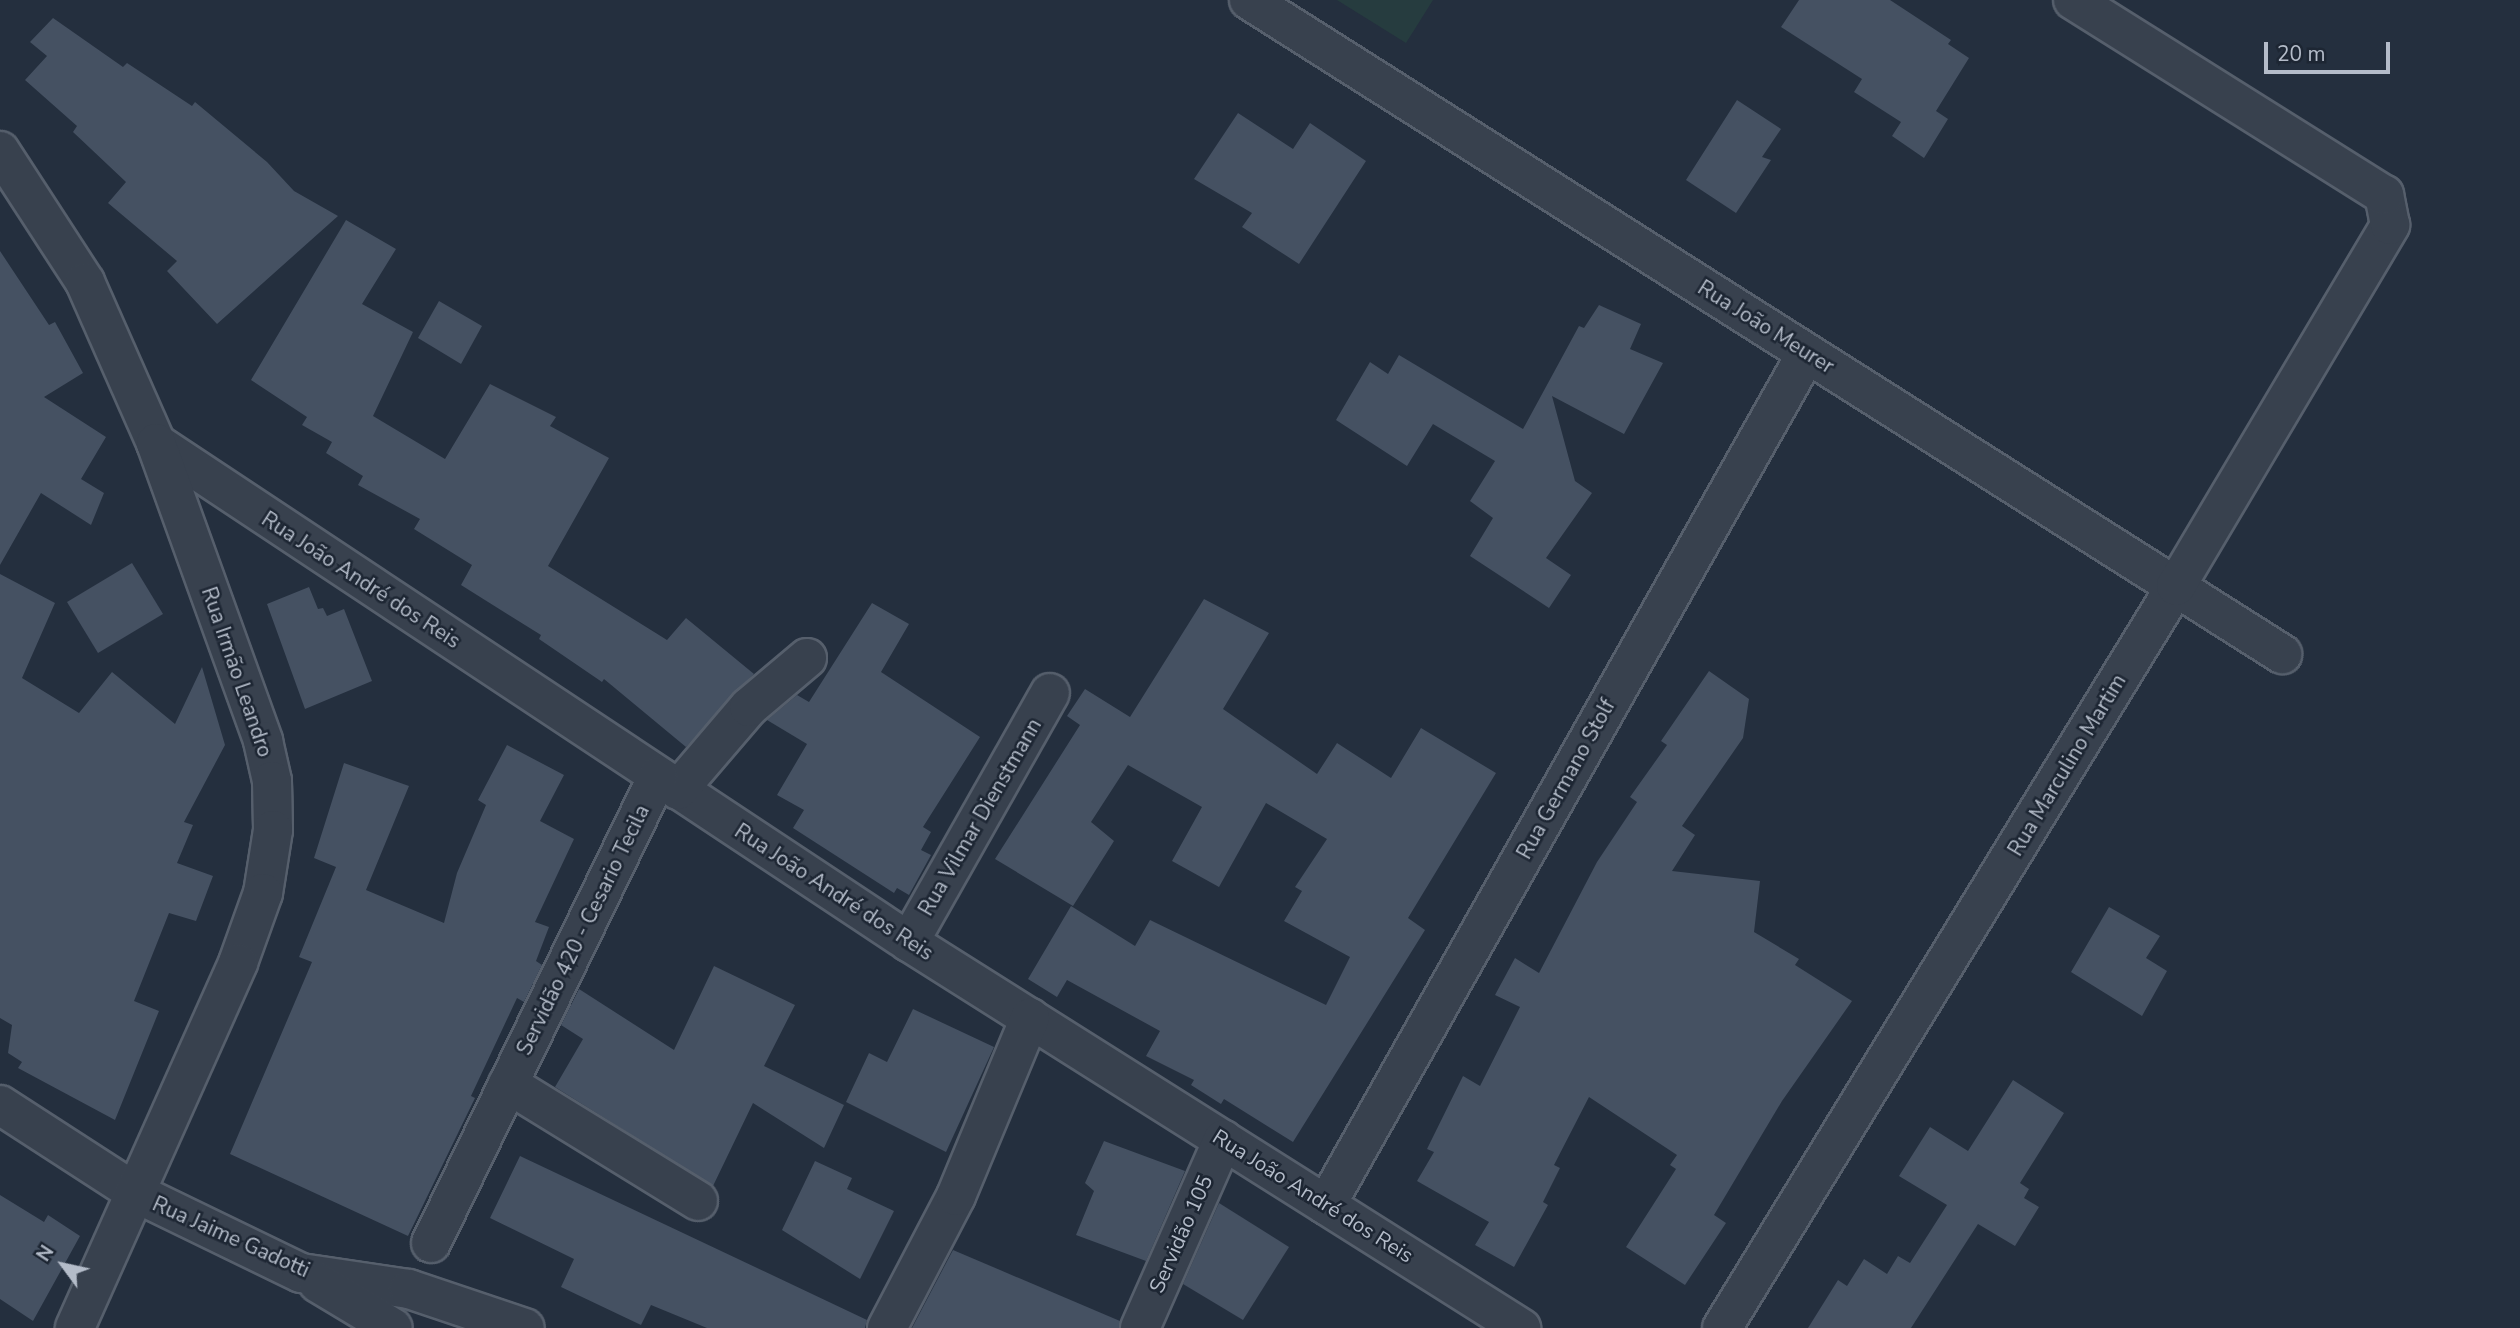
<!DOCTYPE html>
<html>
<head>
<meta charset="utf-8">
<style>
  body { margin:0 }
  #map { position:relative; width:2520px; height:1328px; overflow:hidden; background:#242f3e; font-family:"Nunito Sans",sans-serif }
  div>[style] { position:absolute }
  .green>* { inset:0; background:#263c3f }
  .building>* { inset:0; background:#455162 }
  .roads { filter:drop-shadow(2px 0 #565f6c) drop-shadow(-2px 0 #565f6c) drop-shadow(0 2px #565f6c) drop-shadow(0 -2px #565f6c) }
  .minor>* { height:38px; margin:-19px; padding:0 19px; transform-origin:19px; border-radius:19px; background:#38414e }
  .tertiary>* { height:38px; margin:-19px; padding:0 19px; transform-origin:19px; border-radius:19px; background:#38414e }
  span { translate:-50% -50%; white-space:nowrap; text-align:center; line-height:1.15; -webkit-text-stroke:5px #1d2633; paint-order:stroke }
  .street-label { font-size:21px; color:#b4bcc9 }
  .north { position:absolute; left:28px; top:1230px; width:70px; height:70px; -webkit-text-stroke:5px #1d2633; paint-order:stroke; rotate:303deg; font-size:19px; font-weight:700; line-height:28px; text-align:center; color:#b4bcc9 }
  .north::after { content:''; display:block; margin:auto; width:24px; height:32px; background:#b4bcc9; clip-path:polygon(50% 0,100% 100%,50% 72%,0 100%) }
  .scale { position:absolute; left:2264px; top:42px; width:126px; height:32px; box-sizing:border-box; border:4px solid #b4bcc9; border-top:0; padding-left:9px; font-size:21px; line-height:24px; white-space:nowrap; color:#b4bcc9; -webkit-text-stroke:5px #1d2633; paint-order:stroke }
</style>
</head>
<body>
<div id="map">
  <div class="green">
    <i style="clip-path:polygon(1337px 0,1433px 0,1406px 43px)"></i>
  </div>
  <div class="building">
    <i style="clip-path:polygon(1799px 0,1890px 0,1951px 40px,1948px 44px,1969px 58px,1936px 111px,1948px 119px,1924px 158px,1892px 136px,1901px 122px,1854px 92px,1862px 79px,1781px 27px)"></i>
    <i style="clip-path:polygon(53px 18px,123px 67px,127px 63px,192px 106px,195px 102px,267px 162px,294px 191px,338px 216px,217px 324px,167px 271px,177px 261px,108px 203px,126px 182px,73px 132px,77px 126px,25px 80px,47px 56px,30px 42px)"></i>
    <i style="clip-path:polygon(1737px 100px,1781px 129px,1762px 157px,1771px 160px,1736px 213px,1686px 180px)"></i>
    <i style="clip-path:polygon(1238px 113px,1293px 149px,1310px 123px,1366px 161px,1299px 264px,1242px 227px,1252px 213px,1194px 179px)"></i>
    <i style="clip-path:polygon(346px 220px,396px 249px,362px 304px,413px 332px,373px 416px,445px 459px,490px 384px,556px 417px,550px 426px,609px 458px,548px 566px,667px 640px,686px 618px,754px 674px,686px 747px,604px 679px,602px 682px,539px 639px,541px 635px,461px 585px,472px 565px,414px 529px,420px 519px,358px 485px,363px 476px,326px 453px,332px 442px,302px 425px,307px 417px,251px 380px)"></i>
    <i style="clip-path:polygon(0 251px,49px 325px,55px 322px,83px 373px,44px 397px,106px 437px,81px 479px,104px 493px,91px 525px,41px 493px,0 565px)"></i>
    <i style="clip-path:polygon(439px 301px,482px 326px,461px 364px,418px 338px)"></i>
    <i style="clip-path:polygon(1599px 305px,1641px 324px,1630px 349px,1663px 363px,1624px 434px,1552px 396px,1575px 481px,1592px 493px,1546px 558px,1571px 575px,1549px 608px,1470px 556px,1493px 518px,1470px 501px,1495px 461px,1433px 424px,1407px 466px,1336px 420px,1370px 362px,1388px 374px,1399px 355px,1523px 429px,1579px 326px,1584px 328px)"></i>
    <i style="clip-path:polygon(132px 563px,163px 614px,98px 653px,67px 602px)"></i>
    <i style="clip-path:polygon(0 574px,55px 603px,22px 678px,79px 713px,112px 672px,175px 724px,202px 667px,225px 745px,184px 822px,193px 825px,177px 863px,213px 876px,196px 921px,169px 913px,134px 1001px,159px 1011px,115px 1120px,18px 1068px,22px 1062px,8px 1053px,12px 1025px,0 1018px)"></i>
    <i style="clip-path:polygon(309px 587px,318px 609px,323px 608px,327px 616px,344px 609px,372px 681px,305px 709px,267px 604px)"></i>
    <i style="clip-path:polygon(1204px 599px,1269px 633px,1223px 709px,1317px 774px,1337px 743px,1391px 778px,1421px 728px,1496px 773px,1408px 918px,1425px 930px,1293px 1142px,1224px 1099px,1221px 1104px,1191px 1085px,1194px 1080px,1146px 1056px,1160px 1031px,1067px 980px,1057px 997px,1028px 979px,1071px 906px,1135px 946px,1150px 920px,1326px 1005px,1350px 957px,1284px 921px,1302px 891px,1295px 887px,1327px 839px,1266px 803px,1219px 887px,1172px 861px,1202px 807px,1128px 765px,1091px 822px,1114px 841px,1073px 906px,995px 859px,1080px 725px,1067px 716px,1085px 689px,1130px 717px)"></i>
    <i style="clip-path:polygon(872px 603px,909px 624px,881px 672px,980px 737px,923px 827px,931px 832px,921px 850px,931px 855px,909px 895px,897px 888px,894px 893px,793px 828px,804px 810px,777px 795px,807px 744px,767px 720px,797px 695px,809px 702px)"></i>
    <i style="clip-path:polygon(1709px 671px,1749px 699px,1743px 738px,1682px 826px,1695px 835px,1672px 871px,1760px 881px,1754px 932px,1799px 959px,1795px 965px,1852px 1001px,1782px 1101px,1714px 1215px,1726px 1223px,1685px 1285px,1626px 1247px,1676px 1169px,1670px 1165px,1677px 1155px,1589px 1097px,1554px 1165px,1560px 1168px,1543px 1202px,1548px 1205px,1514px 1267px,1475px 1245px,1489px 1222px,1417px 1181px,1434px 1152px,1427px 1149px,1463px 1076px,1480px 1086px,1520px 1007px,1495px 995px,1515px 958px,1539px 973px,1597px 862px,1637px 802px,1630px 797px,1667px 745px,1661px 741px)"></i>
    <i style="clip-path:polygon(507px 745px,564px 775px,540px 821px,574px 839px,535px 922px,549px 927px,536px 961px,542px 965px,524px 1002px,517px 998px,471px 1096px,475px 1098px,408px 1236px,230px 1154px,312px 962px,299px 957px,336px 867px,314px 858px,344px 763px,409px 786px,366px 890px,444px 923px,457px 873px,486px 805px,478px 800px)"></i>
    <i style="clip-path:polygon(2109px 907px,2160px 936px,2146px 958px,2167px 971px,2142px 1016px,2071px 972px)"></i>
    <i style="clip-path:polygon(714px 966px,795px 1005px,764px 1066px,844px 1105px,824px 1148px,753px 1103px,713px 1186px,555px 1087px,583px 1039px,561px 1025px,579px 989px,674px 1050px)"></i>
    <i style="clip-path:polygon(913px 1009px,994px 1047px,946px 1152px,846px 1102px,869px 1053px,887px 1062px)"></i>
    <i style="clip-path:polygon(2013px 1080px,2064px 1113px,2020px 1183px,2029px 1189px,2024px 1198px,2039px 1207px,2015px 1246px,1978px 1224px,1911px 1328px,1808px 1328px,1838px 1280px,1847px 1286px,1864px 1259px,1887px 1274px,1898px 1256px,1910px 1263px,1947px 1205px,1899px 1176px,1930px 1127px,1968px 1151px)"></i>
    <i style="clip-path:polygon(1104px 1141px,1185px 1171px,1146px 1261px,1076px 1235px,1094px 1191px,1085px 1183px)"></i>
    <i style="clip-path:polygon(520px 1156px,867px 1320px,865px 1328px,707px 1328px,651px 1305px,641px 1325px,561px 1287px,574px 1259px,490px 1218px)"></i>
    <i style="clip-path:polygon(815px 1161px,852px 1178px,847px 1189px,894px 1211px,860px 1279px,782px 1230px)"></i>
    <i style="clip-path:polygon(0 1195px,44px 1222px,48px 1215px,80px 1236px,33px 1321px,0 1299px)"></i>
    <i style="clip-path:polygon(1219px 1203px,1289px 1247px,1243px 1320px,1183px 1284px)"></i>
    <i style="clip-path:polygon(953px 1250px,1120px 1321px,1119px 1328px,912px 1328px)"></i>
  </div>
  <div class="roads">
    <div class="minor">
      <i style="left:1249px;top:0;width:1223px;rotate:32.34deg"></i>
      <i style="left:156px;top:443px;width:903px;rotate:33.53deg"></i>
      <i style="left:909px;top:942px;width:724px;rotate:32.24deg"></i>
      <i style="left:678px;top:790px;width:109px;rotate:-49.5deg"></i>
      <i style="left:749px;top:707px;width:76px;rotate:-40.2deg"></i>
      <i style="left:909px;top:942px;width:286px;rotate:-60.5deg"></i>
      <i style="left:508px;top:1084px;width:223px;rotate:31.6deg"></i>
      <i style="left:0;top:1105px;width:162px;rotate:32.9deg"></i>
      <i style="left:136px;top:1193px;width:183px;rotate:25.9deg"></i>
      <i style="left:301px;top:1273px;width:109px;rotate:8.4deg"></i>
      <i style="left:409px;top:1289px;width:122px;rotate:18.6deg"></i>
      <i style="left:1326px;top:1205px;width:978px;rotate:-60.55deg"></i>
      <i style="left:431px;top:1243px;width:519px;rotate:-64.08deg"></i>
      <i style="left:318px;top:1283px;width:87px;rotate:31deg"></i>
      <i style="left:887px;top:1328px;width:149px;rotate:-62.4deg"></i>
      <i style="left:956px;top:1196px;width:193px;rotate:-67.4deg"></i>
      <i style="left:1140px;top:1328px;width:206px;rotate:-66.2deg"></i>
      <i style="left:1722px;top:1328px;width:870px;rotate:-58.54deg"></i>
      <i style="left:2176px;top:586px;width:420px;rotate:-59.3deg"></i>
      <i style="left:2390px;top:225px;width:31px;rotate:-101deg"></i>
      <i style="left:2384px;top:195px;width:367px;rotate:-147.9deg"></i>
    </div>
    <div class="tertiary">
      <i style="left:0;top:151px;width:156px;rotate:57deg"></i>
      <i style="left:85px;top:282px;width:176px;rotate:66.2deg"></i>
      <i style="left:156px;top:443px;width:317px;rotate:70.2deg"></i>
      <i style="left:263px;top:741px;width:41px;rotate:77.3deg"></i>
      <i style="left:272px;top:781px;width:49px;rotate:88.8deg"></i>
      <i style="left:273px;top:830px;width:64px;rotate:99deg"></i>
      <i style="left:263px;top:893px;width:74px;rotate:109.7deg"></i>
      <i style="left:238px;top:963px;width:400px;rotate:114.1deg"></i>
    </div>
  </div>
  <div class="street-label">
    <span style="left:1766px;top:327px;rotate:32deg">Rua João Meurer</span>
    <span style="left:361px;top:580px;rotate:33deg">Rua João André dos Reis</span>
    <span style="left:237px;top:672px;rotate:71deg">Rua Irmão Leandro</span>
    <span style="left:2067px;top:765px;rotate:-59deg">Rua Marculino Martim</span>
    <span style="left:1566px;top:779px;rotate:-61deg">Rua Germano Stolf</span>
    <span style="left:980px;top:817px;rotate:-60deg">Rua Vilmar Dienstmann</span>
    <span style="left:834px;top:892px;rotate:33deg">Rua João André dos Reis</span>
    <span style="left:583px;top:930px;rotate:-64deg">Servidão 420 - Cesario Tecila</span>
    <span style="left:1313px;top:1196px;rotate:32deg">Rua João André dos Reis</span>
    <span style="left:1181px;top:1234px;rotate:-66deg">Servidão 105</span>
    <span style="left:231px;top:1237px;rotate:24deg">Rua Jaime Gadotti</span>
  </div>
  <div class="north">N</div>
  <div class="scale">20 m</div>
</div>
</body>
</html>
